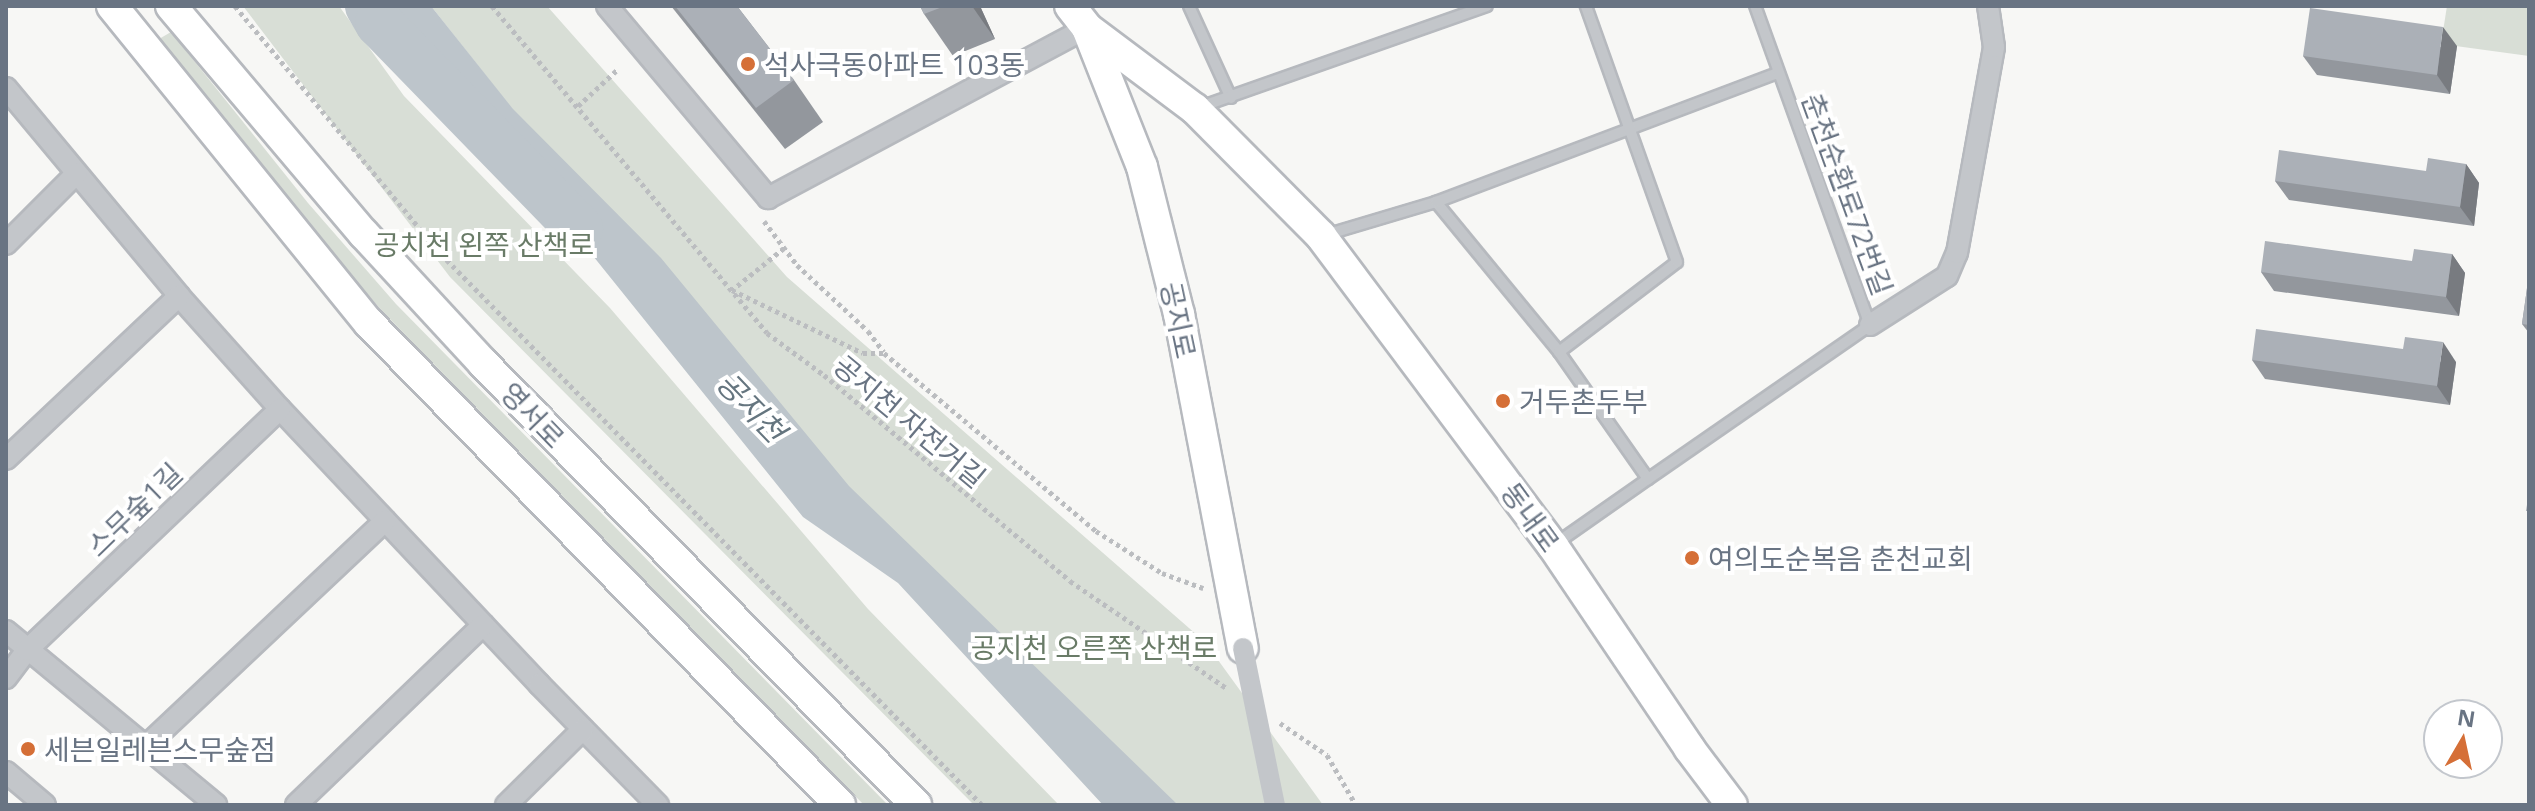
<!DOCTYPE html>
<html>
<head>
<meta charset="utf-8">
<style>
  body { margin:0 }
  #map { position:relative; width:2535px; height:811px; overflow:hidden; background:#f7f7f5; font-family:"Open Sans","Noto Sans KR",sans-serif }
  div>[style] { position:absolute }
  .green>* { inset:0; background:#d8ded6 }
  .water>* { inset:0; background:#bdc5cb }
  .river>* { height:48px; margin:-24px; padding:0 24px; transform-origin:24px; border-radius:24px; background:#bdc5cb }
  .path>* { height:5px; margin-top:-2.5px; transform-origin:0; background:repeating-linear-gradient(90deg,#bbbdc0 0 4px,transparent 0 8px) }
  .roads { filter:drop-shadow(2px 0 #b6b9be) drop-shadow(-2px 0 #b6b9be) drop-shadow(0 2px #b6b9be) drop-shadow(0 -2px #b6b9be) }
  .lane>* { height:10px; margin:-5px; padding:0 5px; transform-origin:5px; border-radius:5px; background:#c3c6ca }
  .street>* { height:20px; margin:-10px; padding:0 10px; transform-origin:10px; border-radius:10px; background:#c3c6ca }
  .secondary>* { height:30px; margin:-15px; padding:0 15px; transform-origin:15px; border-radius:15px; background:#fff }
  .street-bridge>* { height:20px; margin:-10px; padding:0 10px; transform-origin:10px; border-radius:10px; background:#c3c6ca }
  .wall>* { inset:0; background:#93979d }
  .shaded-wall>* { inset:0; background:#787b80 }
  .building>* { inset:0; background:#abb0b7 }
  .dots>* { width:22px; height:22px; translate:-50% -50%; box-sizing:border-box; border:4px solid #fff; border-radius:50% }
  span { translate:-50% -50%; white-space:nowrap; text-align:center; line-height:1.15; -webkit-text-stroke:8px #fff; paint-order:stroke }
  .poi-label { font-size:28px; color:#697483 }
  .left { translate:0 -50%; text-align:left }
  .street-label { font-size:28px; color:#697483 }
  .park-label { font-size:28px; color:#697b67 }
  .water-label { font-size:30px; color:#65757f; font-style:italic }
  .frame { position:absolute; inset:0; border:8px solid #697483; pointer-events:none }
  .north { position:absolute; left:2423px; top:699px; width:80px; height:80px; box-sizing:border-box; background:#fff; border:2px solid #c3c7cd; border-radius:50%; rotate:9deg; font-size:22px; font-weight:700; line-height:32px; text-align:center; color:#697483 }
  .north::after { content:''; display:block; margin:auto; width:28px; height:36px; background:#d56f37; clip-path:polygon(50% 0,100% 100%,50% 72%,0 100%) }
</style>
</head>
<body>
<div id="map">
  <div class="green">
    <i style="clip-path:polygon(243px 6px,339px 6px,404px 96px,610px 308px,868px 609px,1059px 805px,974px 805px,450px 277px)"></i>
    <i style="clip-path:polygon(431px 6px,547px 6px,787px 277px,1205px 642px,1323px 805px,1166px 805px,730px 385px)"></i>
    <i style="clip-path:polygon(2447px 6px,2529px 6px,2529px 56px,2441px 44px)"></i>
    <i style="clip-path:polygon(171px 32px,308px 203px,396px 304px,888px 805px,864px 805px,383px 312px,292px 208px,162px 45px,159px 39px)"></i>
  </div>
  <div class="water">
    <i style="clip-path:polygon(392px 6px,431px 6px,513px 109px,661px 258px,849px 486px,1178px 805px,1103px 805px,898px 583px,803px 517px)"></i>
  </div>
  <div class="river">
    <i style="left:369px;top:6px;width:20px;rotate:60deg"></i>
    <i style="left:379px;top:23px;width:287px;rotate:45.8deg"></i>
  </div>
  <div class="path">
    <i style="left:235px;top:6px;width:322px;rotate:50.3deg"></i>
    <i style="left:441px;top:254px;width:772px;rotate:45.52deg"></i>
    <i style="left:492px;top:6px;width:427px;rotate:49.9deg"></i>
    <i style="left:767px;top:333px;width:71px;rotate:36.4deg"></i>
    <i style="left:824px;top:375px;width:321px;rotate:39.9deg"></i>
    <i style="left:1070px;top:581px;width:191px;rotate:34.4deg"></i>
    <i style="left:578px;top:106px;width:54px;rotate:-42.8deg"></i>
    <i style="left:764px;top:221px;width:55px;rotate:53.1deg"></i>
    <i style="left:797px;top:265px;width:97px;rotate:42.9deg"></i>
    <i style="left:868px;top:331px;width:26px;rotate:53deg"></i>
    <i style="left:784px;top:248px;width:67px;rotate:141.1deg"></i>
    <i style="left:732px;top:290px;width:145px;rotate:25.7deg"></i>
    <i style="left:863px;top:353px;width:21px"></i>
    <i style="left:884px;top:353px;width:277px;rotate:40deg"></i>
    <i style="left:1096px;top:531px;width:78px;rotate:32.5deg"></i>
    <i style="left:1162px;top:573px;width:44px;rotate:20.1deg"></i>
    <i style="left:1280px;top:723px;width:57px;rotate:34.2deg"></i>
    <i style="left:1327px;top:755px;width:58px;rotate:59.9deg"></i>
  </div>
  <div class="roads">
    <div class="lane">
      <i style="left:1189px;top:6px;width:101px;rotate:65.5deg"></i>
      <i style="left:1200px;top:107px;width:304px;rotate:-19.4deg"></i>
      <i style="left:1436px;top:202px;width:194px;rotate:50.6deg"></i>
      <i style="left:1559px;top:352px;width:155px;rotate:55deg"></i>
      <i style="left:1648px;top:479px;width:113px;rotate:145deg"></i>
      <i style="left:1325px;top:235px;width:116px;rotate:-16.6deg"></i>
      <i style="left:1436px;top:202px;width:366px;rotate:-20.7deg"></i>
      <i style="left:1559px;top:352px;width:148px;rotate:-37.3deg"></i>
      <i style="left:1677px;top:262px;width:272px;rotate:-109.6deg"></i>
      <i style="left:1648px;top:479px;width:270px;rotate:-34.7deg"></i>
      <i style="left:1870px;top:325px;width:339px;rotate:-109.8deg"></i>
    </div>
    <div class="street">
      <i style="left:607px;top:6px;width:251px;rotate:50deg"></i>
      <i style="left:768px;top:198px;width:361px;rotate:-28.1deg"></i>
      <i style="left:6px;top:88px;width:271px;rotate:50.2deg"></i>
      <i style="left:179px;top:296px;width:152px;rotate:48.2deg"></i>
      <i style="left:280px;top:409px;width:378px;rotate:46.7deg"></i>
      <i style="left:539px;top:684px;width:170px;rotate:45.5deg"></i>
      <i style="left:6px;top:244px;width:100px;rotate:-45deg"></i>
      <i style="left:1870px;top:325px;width:91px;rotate:-32.5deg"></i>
      <i style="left:1947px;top:276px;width:25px;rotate:-67deg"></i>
      <i style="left:1957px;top:253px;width:209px;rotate:-79.8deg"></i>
      <i style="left:1994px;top:47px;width:41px;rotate:-98.3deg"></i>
      <i style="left:6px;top:459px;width:238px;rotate:-43.3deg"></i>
      <i style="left:6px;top:631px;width:273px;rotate:39.6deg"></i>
      <i style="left:6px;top:678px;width:35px;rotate:-53deg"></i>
      <i style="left:27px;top:650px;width:349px;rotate:-43.6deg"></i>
      <i style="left:145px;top:747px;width:330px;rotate:-43.3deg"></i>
      <i style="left:6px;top:772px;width:51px;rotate:40.2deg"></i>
      <i style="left:296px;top:805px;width:260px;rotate:-43.9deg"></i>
      <i style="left:506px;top:805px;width:108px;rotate:-44.6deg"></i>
    </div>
    <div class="secondary">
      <i style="left:112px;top:6px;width:408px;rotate:51deg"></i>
      <i style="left:369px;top:323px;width:674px;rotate:45.66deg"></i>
      <i style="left:171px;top:6px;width:299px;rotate:49.8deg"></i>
      <i style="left:364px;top:234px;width:176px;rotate:47.3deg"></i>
      <i style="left:483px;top:363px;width:619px;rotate:45.59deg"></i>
      <i style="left:1070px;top:6px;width:28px;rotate:52deg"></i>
      <i style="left:1087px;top:28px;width:149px;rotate:68.4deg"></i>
      <i style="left:1142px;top:167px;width:152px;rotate:75.9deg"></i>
      <i style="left:1179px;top:314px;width:340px;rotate:79.2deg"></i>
      <i style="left:1087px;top:28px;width:135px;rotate:36.9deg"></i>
      <i style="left:1195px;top:109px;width:179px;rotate:45.2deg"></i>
      <i style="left:1321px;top:236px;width:387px;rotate:53.2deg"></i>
      <i style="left:1553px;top:546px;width:244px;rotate:56deg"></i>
      <i style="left:1689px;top:748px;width:71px;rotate:53deg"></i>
    </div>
  </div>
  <div class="street-bridge">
    <i style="left:1243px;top:648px;width:160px;rotate:78.5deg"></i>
  </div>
  <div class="wall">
    <i style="clip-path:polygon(671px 6px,737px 6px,794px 80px,823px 122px,785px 149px)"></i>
    <i style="clip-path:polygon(920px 6px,980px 6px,995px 39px,953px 56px,924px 14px)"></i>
    <i style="clip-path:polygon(2457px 46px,2450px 94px,2317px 75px,2303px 56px)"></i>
    <i style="clip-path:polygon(2466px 164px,2479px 183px,2474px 226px,2289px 200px,2275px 181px,2426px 171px)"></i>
    <i style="clip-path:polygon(2452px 254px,2465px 273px,2459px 316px,2274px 291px,2261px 272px,2412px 261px)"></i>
    <i style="clip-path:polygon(2529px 274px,2529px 333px,2522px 324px)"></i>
    <i style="clip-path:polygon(2252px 360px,2456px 362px,2450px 405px,2265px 379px)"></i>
  </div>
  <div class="shaded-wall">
    <i style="clip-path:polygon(972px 6px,980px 6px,995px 39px)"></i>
    <i style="clip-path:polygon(2443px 27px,2457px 46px,2450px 94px,2437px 75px)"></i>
    <i style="clip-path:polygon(2466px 164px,2479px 183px,2474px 226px,2460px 207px)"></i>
    <i style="clip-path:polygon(2452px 254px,2465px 273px,2459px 316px,2446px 297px)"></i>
    <i style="clip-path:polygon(2443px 342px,2456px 362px,2450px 405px,2437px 386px)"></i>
  </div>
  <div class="building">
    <i style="clip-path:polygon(675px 6px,737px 6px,794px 80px,756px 108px)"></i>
    <i style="clip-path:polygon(920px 6px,945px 6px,924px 14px)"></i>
    <i style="clip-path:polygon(2310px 8px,2443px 27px,2437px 75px,2303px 56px)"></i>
    <i style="clip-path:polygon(2279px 150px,2426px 171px,2428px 158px,2466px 164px,2460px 207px,2275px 181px)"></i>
    <i style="clip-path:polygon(2265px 241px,2412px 261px,2414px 249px,2452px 254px,2446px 297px,2261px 272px)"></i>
    <i style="clip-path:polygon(2529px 274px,2529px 325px,2522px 324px)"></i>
    <i style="clip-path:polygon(2256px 329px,2403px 349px,2405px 337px,2443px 342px,2437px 386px,2252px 360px)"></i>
    <i style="clip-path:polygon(2529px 492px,2529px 511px,2526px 511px)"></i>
  </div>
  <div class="dots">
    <i style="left:748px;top:64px;background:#d56f37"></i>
    <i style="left:1503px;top:401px;background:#d56f37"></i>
    <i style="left:1692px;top:558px;background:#d56f37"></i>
    <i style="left:28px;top:749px;background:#d56f37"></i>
  </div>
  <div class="poi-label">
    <span class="left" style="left:764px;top:64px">석사극동아파트 103동</span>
    <span class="left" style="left:1519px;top:401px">거두촌두부</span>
    <span class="left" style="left:1708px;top:558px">여의도순복음 춘천교회</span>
    <span class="left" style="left:44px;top:749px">세븐일레븐스무숲점</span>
  </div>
  <div class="street-label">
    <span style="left:1848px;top:194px;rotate:70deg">춘천순환로72번길</span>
    <span style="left:1179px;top:320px;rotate:78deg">공지로</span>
    <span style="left:533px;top:415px;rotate:46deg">영서로</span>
    <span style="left:910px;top:421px;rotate:40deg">공지천 자전거길</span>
    <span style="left:134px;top:509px;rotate:-44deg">스무숲1길</span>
    <span style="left:1531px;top:517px;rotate:54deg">동내로</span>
  </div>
  <div class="park-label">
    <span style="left:484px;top:244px">공치천 왼쪽 산책로</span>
    <span style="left:1094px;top:647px">공지천 오른쪽 산책로</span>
  </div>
  <div class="water-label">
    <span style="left:751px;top:407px;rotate:46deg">공지천</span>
  </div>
  <div class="frame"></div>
  <div class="north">N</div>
</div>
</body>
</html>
